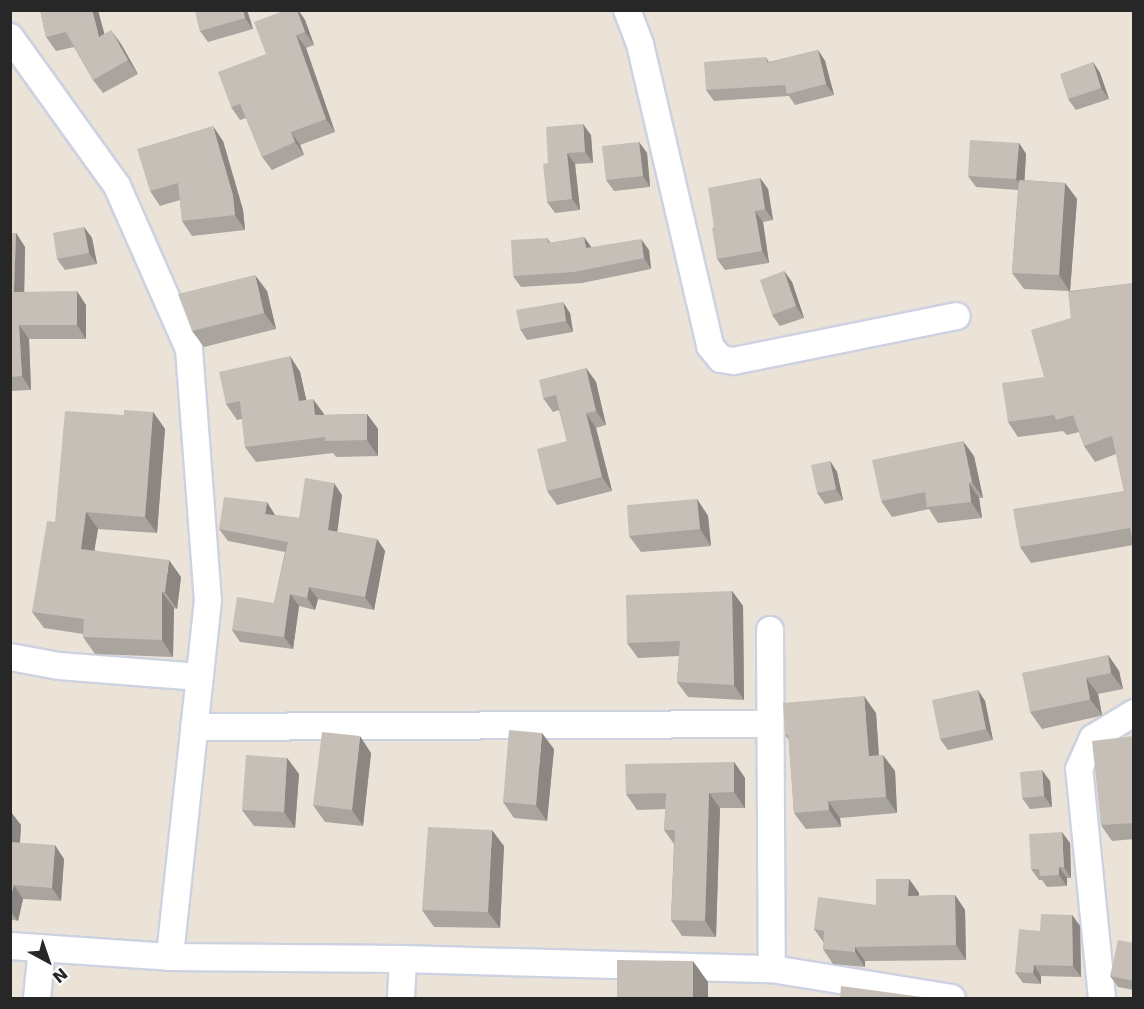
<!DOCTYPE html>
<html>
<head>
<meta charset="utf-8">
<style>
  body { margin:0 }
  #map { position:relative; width:1144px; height:1009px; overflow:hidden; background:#ebe2d8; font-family:"DejaVu Sans",sans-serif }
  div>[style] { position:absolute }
  .roads { filter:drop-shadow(2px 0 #cdd2e1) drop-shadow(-2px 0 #cdd2e1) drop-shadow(0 2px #cdd2e1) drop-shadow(0 -2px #cdd2e1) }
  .minor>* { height:26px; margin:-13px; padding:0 13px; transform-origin:13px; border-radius:13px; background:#fff }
  .wall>* { inset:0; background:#aaa49e }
  .shaded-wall>* { inset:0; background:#8b8681 }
  .building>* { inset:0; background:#c6bfb8 }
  span { translate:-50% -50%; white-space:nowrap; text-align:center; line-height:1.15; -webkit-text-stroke:4.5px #fff; paint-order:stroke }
  .frame { position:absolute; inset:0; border:12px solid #272727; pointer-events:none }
  .north { position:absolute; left:18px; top:931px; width:60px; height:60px; -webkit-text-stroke:4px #fff; paint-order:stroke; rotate:140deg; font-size:16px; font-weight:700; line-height:24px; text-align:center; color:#272727 }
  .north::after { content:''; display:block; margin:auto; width:21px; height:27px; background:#272727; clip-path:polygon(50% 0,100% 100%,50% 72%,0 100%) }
</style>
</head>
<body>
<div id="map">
  <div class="roads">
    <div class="minor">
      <i style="left:627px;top:10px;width:36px;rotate:69deg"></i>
      <i style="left:640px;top:44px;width:310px;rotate:76.9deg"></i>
      <i style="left:710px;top:346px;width:17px;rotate:50deg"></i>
      <i style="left:721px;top:359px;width:13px;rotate:9deg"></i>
      <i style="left:734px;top:361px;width:227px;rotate:-11.4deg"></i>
      <i style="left:10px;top:37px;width:183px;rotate:54.3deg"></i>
      <i style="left:117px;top:186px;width:178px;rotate:66.2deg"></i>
      <i style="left:189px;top:349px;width:252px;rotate:85.7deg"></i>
      <i style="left:208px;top:600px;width:359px;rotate:96.1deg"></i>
      <i style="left:770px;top:630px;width:339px;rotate:89.7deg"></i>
      <i style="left:10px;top:657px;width:50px;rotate:10.4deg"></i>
      <i style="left:59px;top:666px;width:141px;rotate:4.5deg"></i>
      <i style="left:194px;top:727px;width:575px;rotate:-0.3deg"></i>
      <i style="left:10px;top:946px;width:160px;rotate:3.9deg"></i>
      <i style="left:170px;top:957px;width:233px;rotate:0.5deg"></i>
      <i style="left:403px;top:959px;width:369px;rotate:1.6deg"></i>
      <i style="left:772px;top:969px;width:182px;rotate:9.2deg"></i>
      <i style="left:37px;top:998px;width:50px;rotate:-84.3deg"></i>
      <i style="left:401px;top:998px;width:39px;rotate:-87deg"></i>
      <i style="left:1102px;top:998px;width:230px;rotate:-95.7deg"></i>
      <i style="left:1079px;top:769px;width:34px;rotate:-66deg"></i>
      <i style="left:1093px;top:738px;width:48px;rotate:-31.4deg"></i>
    </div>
  </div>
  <div class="wall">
    <i style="clip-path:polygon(40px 10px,104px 34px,121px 44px,138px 74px,103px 93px,93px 80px,74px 47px,56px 51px,46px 37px)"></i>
    <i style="clip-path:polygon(195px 10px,247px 10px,253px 29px,208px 42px,200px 31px)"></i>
    <i style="clip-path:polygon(286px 10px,298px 10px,305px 20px,314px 45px,306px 48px,335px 132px,300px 145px,304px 155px,272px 170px,262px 157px,246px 118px,240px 120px,231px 107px,266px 54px)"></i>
    <i style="clip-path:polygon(818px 50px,825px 61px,834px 95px,795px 105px,789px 96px,714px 101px,706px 90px,766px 57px,769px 62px)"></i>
    <i style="clip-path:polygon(1093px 62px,1100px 73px,1109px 99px,1076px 110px,1068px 99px)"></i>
    <i style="clip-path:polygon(591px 135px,593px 163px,575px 164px,580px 210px,555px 213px,547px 202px,548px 163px)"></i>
    <i style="clip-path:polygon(223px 141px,243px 210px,245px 230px,192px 236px,182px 221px,180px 200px,160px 206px,150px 191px)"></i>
    <i style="clip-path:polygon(639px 142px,647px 153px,650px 187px,614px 191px,606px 180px)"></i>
    <i style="clip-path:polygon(1019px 143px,1026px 154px,1024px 180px,1065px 183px,1077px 199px,1070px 291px,1134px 283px,1133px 545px,1031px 563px,1020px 547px,1124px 491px,1116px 454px,1095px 462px,1084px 446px,1079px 432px,1067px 435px,1063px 431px,1018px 437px,1008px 422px,1044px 377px,1071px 318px,1069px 291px,1024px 289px,1012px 273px,1018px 190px,976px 187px,968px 176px)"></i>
    <i style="clip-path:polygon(760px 178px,768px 189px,773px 220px,763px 222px,769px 263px,725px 270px,717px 259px,714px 227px)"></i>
    <i style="clip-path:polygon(84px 227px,92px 238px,97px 264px,65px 270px,57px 259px)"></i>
    <i style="clip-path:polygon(10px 233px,16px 233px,25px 247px,24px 292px,86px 305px,86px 339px,29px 339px,31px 390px,10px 391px)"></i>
    <i style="clip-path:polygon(584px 237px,591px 247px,649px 250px,651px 269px,582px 283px,521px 287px,513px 276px,547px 238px,551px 243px)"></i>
    <i style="clip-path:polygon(784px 271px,792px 282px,804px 318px,780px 326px,772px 315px)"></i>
    <i style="clip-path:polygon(267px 291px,276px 329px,204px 347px,192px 331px)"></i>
    <i style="clip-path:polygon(570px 313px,573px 332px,527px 340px,520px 329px)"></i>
    <i style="clip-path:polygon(290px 356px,300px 372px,306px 400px,324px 415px,367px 414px,378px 429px,378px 456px,336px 457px,333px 453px,256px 462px,245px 447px,242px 419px,237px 420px,226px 404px)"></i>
    <i style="clip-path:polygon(586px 368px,596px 382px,606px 425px,596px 428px,612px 491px,557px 505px,547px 491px,567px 441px,559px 410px,553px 412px,543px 398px)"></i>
    <i style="clip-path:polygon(153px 412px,165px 429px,157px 533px,98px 529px,94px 550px,181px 577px,177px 609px,174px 608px,173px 657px,95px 654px,83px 637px,83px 634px,44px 628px,32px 612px,124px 415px)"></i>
    <i style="clip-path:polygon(974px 456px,983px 498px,979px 498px,982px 518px,938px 523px,929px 509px,892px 517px,881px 501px)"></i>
    <i style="clip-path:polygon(830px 461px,837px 472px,843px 500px,825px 504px,817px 493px)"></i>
    <i style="clip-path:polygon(342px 495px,337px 532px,377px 539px,385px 551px,374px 610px,318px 599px,315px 610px,299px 606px,293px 649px,240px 642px,232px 630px,274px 603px,285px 552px,228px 541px,219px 529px,275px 515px,299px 518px)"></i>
    <i style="clip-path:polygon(697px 499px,708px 516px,711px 546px,641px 552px,629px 536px)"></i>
    <i style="clip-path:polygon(732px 591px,743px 606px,744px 700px,688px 697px,677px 682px,679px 656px,638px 658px,627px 643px)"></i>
    <i style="clip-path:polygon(1108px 655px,1119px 671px,1123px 689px,1098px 694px,1102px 715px,1100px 716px,1042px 729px,1030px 712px)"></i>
    <i style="clip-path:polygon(978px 690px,985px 701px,993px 740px,948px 750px,940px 739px)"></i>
    <i style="clip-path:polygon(876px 713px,879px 755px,895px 771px,897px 813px,840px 818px,841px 827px,806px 829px,794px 813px,789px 740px,785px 735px)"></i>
    <i style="clip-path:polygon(1134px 736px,1134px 839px,1112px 841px,1101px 825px)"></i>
    <i style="clip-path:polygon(554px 749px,547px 821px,514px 818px,503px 802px)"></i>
    <i style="clip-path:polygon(371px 753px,363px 826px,325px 822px,313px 805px)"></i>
    <i style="clip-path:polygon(287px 758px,299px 774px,295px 828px,254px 826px,242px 810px)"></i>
    <i style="clip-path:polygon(734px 762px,745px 778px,745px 808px,720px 808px,716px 937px,682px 936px,671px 920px,674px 844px,664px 830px,666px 809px,637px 810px,626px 794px)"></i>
    <i style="clip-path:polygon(1050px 781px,1052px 807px,1030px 809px,1022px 798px)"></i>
    <i style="clip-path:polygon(10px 812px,21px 825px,20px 843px,64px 859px,61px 901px,23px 899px,18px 921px,10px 919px)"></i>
    <i style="clip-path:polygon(1070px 843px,1071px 878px,1067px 878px,1067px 886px,1047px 887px,1042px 880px,1039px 880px,1031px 869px)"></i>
    <i style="clip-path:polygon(504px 846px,500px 928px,434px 927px,422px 910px)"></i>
    <i style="clip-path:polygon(909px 879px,919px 893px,919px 896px,955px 895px,965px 910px,966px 960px,865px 961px,865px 967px,833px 964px,823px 949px,824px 943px,814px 929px,876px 905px)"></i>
    <i style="clip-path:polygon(1072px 915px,1080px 926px,1081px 977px,1041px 976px,1041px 984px,1023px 983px,1015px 972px,1040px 931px)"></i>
    <i style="clip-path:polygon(1134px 943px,1134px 990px,1118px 987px,1110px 976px)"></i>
  </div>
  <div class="shaded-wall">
    <i style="clip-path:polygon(92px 10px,98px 10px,109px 51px,99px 37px)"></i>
    <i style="clip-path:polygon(243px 10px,247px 10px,253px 29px,245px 18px)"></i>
    <i style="clip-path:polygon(297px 10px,298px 10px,305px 20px,314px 45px,305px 32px)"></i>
    <i style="clip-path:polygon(111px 30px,121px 44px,138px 74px,128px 60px)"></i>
    <i style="clip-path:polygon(296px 35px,306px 48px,335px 132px,326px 119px)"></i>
    <i style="clip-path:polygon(818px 50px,825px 61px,834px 95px,826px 84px)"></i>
    <i style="clip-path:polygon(1093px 62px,1100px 73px,1109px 99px,1101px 88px)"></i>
    <i style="clip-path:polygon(583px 124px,591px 135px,593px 163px,585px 152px)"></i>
    <i style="clip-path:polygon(213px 126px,223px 141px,243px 210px,245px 230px,235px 215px)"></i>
    <i style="clip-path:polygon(291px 132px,300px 145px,304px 155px,295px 142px)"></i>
    <i style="clip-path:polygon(639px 142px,647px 153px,650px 187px,643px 176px)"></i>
    <i style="clip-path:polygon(1019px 143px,1026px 154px,1024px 190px,1016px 179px)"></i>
    <i style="clip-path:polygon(567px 153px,575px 164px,580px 210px,572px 199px)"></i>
    <i style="clip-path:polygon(760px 178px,768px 189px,773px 220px,765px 209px)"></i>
    <i style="clip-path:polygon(1065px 183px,1077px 199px,1070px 292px,1059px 275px)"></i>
    <i style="clip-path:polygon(755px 211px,763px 222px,769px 263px,762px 251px)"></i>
    <i style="clip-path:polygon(84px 227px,92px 238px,97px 264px,89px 253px)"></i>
    <i style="clip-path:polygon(16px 233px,25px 247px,24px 306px,14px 292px)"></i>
    <i style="clip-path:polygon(584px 237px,592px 248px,586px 248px)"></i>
    <i style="clip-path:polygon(641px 239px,649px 250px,651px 269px,644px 258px)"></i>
    <i style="clip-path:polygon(784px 271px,792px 282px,804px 318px,796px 306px)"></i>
    <i style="clip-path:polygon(255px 275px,267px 291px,276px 329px,264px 313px)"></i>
    <i style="clip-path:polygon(77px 291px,86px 305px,86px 339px,77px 325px)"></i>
    <i style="clip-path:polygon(563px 302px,570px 313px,573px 332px,566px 321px)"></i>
    <i style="clip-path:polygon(19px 325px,29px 339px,31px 390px,22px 376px)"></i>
    <i style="clip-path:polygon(290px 356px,300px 372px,310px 416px,299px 401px)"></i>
    <i style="clip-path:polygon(586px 368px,596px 382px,606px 425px,596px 411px)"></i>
    <i style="clip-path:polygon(313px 399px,324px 414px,326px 431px,315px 415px)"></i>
    <i style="clip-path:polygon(153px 412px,165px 429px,157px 533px,145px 517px)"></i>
    <i style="clip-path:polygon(586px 413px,596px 428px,612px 491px,602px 477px)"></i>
    <i style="clip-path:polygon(367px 414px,378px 429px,378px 456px,367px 440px)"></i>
    <i style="clip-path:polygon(963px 441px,974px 456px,983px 498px,972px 482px)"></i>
    <i style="clip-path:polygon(830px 461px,837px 472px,843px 500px,836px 489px)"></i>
    <i style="clip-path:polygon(334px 483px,342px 495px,336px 542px,328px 530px)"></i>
    <i style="clip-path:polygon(969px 483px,979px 498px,982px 518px,971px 502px)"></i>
    <i style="clip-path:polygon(697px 499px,708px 516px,711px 546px,700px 529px)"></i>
    <i style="clip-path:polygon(267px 502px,275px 515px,273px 526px,265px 514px)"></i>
    <i style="clip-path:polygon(86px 512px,98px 529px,92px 565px,81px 549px)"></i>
    <i style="clip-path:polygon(377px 539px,385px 551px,374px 610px,365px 597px)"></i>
    <i style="clip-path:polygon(169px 560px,181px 577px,177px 609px,165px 592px)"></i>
    <i style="clip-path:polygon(309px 587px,318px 599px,315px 610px,307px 598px)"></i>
    <i style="clip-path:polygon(732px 591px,743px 606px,744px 700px,734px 685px)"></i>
    <i style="clip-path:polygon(162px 592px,174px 608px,173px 657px,162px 640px)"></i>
    <i style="clip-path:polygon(290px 594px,299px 606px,293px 649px,284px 637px)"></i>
    <i style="clip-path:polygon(1108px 655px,1119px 671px,1123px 689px,1111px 673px)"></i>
    <i style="clip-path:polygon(1086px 678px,1098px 694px,1102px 715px,1090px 699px)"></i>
    <i style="clip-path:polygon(978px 690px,985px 701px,993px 740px,986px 729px)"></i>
    <i style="clip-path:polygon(864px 696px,876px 713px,880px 772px,869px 756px)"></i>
    <i style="clip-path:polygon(542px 733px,554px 749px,547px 821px,536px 805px)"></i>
    <i style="clip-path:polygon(360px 736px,371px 753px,363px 826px,352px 810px)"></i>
    <i style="clip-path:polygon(883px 755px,895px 771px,897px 813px,886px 797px)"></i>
    <i style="clip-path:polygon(287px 758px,299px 774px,295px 828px,284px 812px)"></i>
    <i style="clip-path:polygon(734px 762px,745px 778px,745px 808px,734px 792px)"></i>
    <i style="clip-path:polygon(1042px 770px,1050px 781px,1052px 807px,1044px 796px)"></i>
    <i style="clip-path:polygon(709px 793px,720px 808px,716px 937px,705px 921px)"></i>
    <i style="clip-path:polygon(828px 801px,840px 818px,841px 827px,829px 810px)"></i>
    <i style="clip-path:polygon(11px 812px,21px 825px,19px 856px,10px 843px)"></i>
    <i style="clip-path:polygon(492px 830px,504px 846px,500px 928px,488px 912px)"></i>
    <i style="clip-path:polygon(1062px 832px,1070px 843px,1071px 878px,1064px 867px)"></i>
    <i style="clip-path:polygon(55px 845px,64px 859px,61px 901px,52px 888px)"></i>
    <i style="clip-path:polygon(1059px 867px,1067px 878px,1067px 886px,1059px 875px)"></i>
    <i style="clip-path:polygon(909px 879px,919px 893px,918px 910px,908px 896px)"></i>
    <i style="clip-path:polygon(14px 885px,23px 899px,18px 921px,10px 911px,10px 899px)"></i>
    <i style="clip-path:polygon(955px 895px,965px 910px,966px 960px,956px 945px)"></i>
    <i style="clip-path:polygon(1072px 915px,1080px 926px,1081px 977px,1073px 966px)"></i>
    <i style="clip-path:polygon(855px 947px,865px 961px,865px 967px,855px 952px)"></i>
    <i style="clip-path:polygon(693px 961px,708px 982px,708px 999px,693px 999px)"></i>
    <i style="clip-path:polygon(1034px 965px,1041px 976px,1041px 984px,1033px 973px)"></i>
  </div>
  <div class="building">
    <i style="clip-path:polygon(40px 10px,92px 10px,99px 37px,111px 30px,128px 60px,93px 80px,66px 32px,46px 37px)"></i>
    <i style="clip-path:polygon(195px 10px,243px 10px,245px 18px,200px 31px)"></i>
    <i style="clip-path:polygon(286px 10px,297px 10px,305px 32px,296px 35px,326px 119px,291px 132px,295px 142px,262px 157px,240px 104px,231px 107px,218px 72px,266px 54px,254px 22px)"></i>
    <i style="clip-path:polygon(818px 50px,826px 84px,787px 94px,785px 85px,706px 90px,704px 62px,766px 57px,767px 63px)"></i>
    <i style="clip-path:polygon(1093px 62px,1101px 88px,1068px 99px,1060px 74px)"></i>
    <i style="clip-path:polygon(583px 124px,585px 152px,567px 153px,572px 199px,547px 202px,543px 164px,548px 163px,546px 127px)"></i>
    <i style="clip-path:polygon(213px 126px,233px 195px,235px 215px,182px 221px,178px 183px,150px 191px,137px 149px)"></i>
    <i style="clip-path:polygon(970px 140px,1019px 143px,1016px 179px,968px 176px)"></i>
    <i style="clip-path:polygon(639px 142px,643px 176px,606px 180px,602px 146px)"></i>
    <i style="clip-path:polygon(760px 178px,765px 209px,755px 211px,762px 251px,717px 259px,712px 228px,714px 227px,708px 188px)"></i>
    <i style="clip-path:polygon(1019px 180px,1065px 183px,1059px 275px,1012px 273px)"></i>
    <i style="clip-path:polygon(84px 227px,89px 253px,57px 259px,53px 233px)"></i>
    <i style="clip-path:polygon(10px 233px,16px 233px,14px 292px,77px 291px,77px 325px,19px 325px,22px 376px,10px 377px)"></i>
    <i style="clip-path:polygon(584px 237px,586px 248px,641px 239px,644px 258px,574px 272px,513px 276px,511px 240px,547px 238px,548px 243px)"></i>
    <i style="clip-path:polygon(784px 271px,796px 306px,772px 315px,760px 280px)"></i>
    <i style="clip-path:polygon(255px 275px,264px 313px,192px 331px,178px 294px)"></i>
    <i style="clip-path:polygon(1134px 283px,1134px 549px,1130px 528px,1020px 547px,1013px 509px,1124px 491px,1112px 436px,1084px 446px,1073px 415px,1056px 420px,1054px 415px,1008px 422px,1002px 383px,1044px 377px,1031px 330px,1071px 318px,1068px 292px)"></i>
    <i style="clip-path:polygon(563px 302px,566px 321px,520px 329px,516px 310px)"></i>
    <i style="clip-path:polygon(290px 356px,299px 401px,313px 399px,315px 415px,367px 414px,367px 440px,325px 441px,325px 437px,245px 447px,240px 401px,226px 404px,219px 372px)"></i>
    <i style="clip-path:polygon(586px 368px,596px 411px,586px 413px,602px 477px,547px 491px,537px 449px,567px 441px,556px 395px,543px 398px,539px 380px)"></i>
    <i style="clip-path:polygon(124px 410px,153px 412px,145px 517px,86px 512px,81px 549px,169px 560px,165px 592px,162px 592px,162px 640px,83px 637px,84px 619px,32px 612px,47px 521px,55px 522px,65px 411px,124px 415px)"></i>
    <i style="clip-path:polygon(963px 441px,972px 482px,969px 483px,971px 502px,927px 507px,925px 492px,881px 501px,872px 460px)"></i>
    <i style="clip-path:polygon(830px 461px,836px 489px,817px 493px,811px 465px)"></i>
    <i style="clip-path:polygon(305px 478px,334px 483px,328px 530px,377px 539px,365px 597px,309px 587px,307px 598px,290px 594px,284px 637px,232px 630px,237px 597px,274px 603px,288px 542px,219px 529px,224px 497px,267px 502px,265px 514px,299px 518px)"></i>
    <i style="clip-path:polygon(697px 499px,700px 529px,629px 536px,627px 505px)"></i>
    <i style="clip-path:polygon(732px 591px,734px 685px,677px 682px,680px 641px,627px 643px,626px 595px)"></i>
    <i style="clip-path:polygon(1108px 655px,1111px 673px,1086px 678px,1090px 699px,1088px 700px,1030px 712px,1022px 673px)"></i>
    <i style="clip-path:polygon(978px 690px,986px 729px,940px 739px,932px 700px)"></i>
    <i style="clip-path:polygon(864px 696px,869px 756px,883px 755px,886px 797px,828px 801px,829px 810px,794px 813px,788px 735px,785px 735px,783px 703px)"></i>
    <i style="clip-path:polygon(509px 730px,542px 733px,536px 805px,503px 802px)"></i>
    <i style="clip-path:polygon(322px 732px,360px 736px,352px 810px,313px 805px)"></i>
    <i style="clip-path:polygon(1134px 736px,1134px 823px,1101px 825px,1092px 741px)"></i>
    <i style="clip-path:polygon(246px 755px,287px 758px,284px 812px,242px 810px)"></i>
    <i style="clip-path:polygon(734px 762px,734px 792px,709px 793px,705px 921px,671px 920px,675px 830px,664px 830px,666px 793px,626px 794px,625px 764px)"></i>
    <i style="clip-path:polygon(1042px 770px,1044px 796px,1022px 798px,1020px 772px)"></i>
    <i style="clip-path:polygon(428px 827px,492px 830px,488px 912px,422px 910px)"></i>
    <i style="clip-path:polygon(1062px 832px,1064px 867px,1059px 867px,1059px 875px,1040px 876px,1039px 869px,1031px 869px,1029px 834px)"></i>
    <i style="clip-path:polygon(10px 842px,55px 845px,52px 888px,14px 885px,10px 899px)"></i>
    <i style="clip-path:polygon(876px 879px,909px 879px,908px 896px,955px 895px,956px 945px,855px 947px,855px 952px,823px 949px,824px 931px,814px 929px,818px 897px,876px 905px)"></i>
    <i style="clip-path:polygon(1041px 914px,1072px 915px,1073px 966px,1034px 965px,1033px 973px,1015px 972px,1019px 929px,1040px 931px)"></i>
    <i style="clip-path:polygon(1118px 940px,1134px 943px,1134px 981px,1110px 976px)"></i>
    <i style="clip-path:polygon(617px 960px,693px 961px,693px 999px,617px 999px)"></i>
    <i style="clip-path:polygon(841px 986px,922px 997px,922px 999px,840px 999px)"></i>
  </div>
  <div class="frame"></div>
  <div class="north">N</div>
</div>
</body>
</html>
